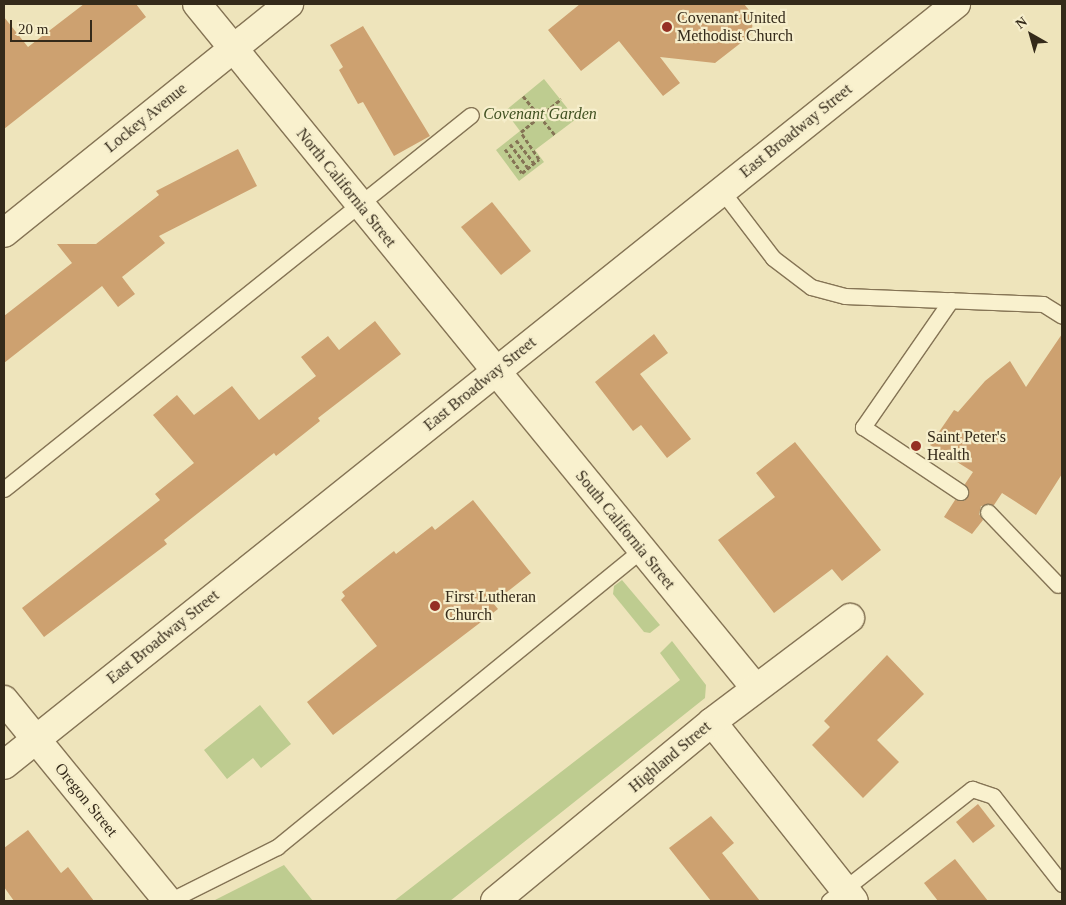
<!DOCTYPE html>
<html>
<head>
<meta charset="utf-8">
<style>
  body { margin:0 }
  #map { position:relative; width:1066px; height:905px; overflow:hidden; background:#eee4bb; font-family:Georgia,serif }
  div>[style] { position:absolute }
  .green>* { inset:0; background:#becc90 }
  .building>* { inset:0; background:#cda170 }
  .path>* { height:3px; margin-top:-1.5px; transform-origin:0; background:repeating-linear-gradient(90deg,#857455 0 4px,transparent 0 6.5px) }
  .roads { filter:drop-shadow(1px 0 #857455) drop-shadow(-1px 0 #857455) drop-shadow(0 1px #857455) drop-shadow(0 -1px #857455) }
  .service>* { height:15px; margin:-7.5px; padding:0 7.5px; transform-origin:7.5px; border-radius:7.5px; background:#f9f1ce }
  .minor>* { height:28px; margin:-14px; padding:0 14px; transform-origin:14px; border-radius:14px; background:#f9f1ce }
  .tertiary>* { height:28px; margin:-14px; padding:0 14px; transform-origin:14px; border-radius:14px; background:#f9f1ce }
  .dots>* { width:14px; height:14px; translate:-50% -50%; box-sizing:border-box; border:2px solid #f6eecb; border-radius:50% }
  span { translate:-50% -50%; white-space:nowrap; text-align:center; line-height:1.15; -webkit-text-stroke:4.5px #f6eecb; paint-order:stroke }
  .poi-label { font-size:16px; color:#342a1a }
  .left { translate:0 -50%; text-align:left }
  .park-label { font-size:16px; color:#405121; font-style:italic }
  .street-label { font-size:16px; color:#342a1a }
  .frame { position:absolute; inset:0; border:5px solid #342a1a; pointer-events:none }
  .north { position:absolute; left:1006px; top:10px; width:50px; height:50px; -webkit-text-stroke:4px #f6eecb; paint-order:stroke; rotate:322deg; font-size:14px; font-weight:700; line-height:20px; text-align:center; color:#342a1a }
  .north::after { content:''; display:block; margin:auto; width:18px; height:22px; background:#342a1a; clip-path:polygon(50% 0,100% 100%,50% 72%,0 100%) }
  .scale { position:absolute; left:10px; top:20px; width:82px; height:22px; box-sizing:border-box; border:2px solid #342a1a; border-top:0; padding-left:6px; font-size:15px; line-height:18px; white-space:nowrap; color:#342a1a; -webkit-text-stroke:4px #f6eecb; paint-order:stroke }
</style>
</head>
<body>
<div id="map">
  <div class="green">
    <i style="clip-path:polygon(544px 79px,576px 119px,535px 150px,544px 162px,519px 181px,496px 150px,520px 131px,505px 111px)"></i>
    <i style="clip-path:polygon(622px 580px,660px 625px,650px 633px,644px 632px,613px 594px,614px 586px)"></i>
    <i style="clip-path:polygon(672px 641px,706px 685px,705px 698px,450px 901px,394px 901px,680px 680px,660px 653px)"></i>
    <i style="clip-path:polygon(260px 705px,291px 744px,261px 768px,253px 758px,227px 779px,204px 750px)"></i>
    <i style="clip-path:polygon(284px 865px,313px 901px,213px 901px)"></i>
  </div>
  <div class="building">
    <i style="clip-path:polygon(84px 4px,136px 4px,146px 17px,4px 129px,4px 17px,28px 47px)"></i>
    <i style="clip-path:polygon(580px 4px,744px 4px,754px 16px,751px 35px,715px 63px,660px 57px,680px 83px,663px 96px,619px 41px,581px 71px,548px 30px)"></i>
    <i style="clip-path:polygon(363px 26px,430px 136px,394px 156px,363px 102px,358px 104px,339px 70px,343px 67px,330px 45px)"></i>
    <i style="clip-path:polygon(238px 149px,257px 186px,159px 236px,165px 243px,122px 277px,135px 294px,118px 307px,102px 286px,4px 363px,4px 316px,72px 263px,57px 244px,96px 244px,159px 195px,156px 191px)"></i>
    <i style="clip-path:polygon(492px 202px,531px 251px,501px 275px,461px 227px)"></i>
    <i style="clip-path:polygon(375px 321px,401px 354px,318px 418px,320px 421px,276px 456px,274px 453px,164px 540px,167px 544px,44px 637px,22px 608px,160px 500px,155px 494px,194px 463px,153px 415px,177px 395px,194px 415px,232px 386px,259px 420px,316px 376px,301px 357px,328px 336px,339px 350px)"></i>
    <i style="clip-path:polygon(654px 334px,668px 353px,640px 374px,691px 439px,667px 458px,641px 425px,633px 431px,595px 382px)"></i>
    <i style="clip-path:polygon(1062px 334px,1062px 474px,1036px 515px,1002px 493px,994px 505px,981px 506px,979px 514px,983px 520px,972px 534px,944px 517px,955px 500px,964px 501px,968px 497px,965px 484px,973px 472px,930px 445px,954px 410px,958px 412px,985px 381px,1010px 361px,1026px 387px)"></i>
    <i style="clip-path:polygon(795px 442px,881px 550px,842px 581px,832px 569px,774px 613px,718px 540px,775px 497px,756px 473px)"></i>
    <i style="clip-path:polygon(473px 500px,531px 573px,493px 603px,498px 609px,333px 735px,307px 702px,377px 646px,341px 600px,345px 596px,342px 592px,394px 551px,396px 554px,432px 526px,435px 530px)"></i>
    <i style="clip-path:polygon(887px 655px,924px 694px,877px 740px,899px 762px,863px 798px,812px 745px,830px 727px,824px 721px)"></i>
    <i style="clip-path:polygon(978px 804px,995px 826px,973px 843px,956px 822px)"></i>
    <i style="clip-path:polygon(711px 816px,734px 843px,722px 853px,760px 901px,711px 901px,669px 848px)"></i>
    <i style="clip-path:polygon(28px 830px,61px 873px,68px 867px,94px 901px,14px 901px,4px 887px,4px 848px)"></i>
    <i style="clip-path:polygon(955px 859px,988px 901px,938px 901px,924px 883px)"></i>
  </div>
  <div class="path">
    <i style="left:523px;top:96px;width:50px;rotate:50.6deg"></i>
    <i style="left:516px;top:140px;width:29px;rotate:52deg"></i>
    <i style="left:510px;top:144px;width:30px;rotate:53deg"></i>
    <i style="left:505px;top:149px;width:29px;rotate:55deg"></i>
    <i style="left:522px;top:173px;width:22px;rotate:-39deg"></i>
    <i style="left:539px;top:159px;width:32px;rotate:-124deg"></i>
    <i style="left:521px;top:132px;width:52px;rotate:-39.5deg"></i>
  </div>
  <div class="roads">
    <div class="service">
      <i style="left:722px;top:191px;width:84px;rotate:52.7deg"></i>
      <i style="left:773px;top:258px;width:48px;rotate:37.3deg"></i>
      <i style="left:811px;top:287px;width:35px;rotate:15deg"></i>
      <i style="left:845px;top:296px;width:198px;rotate:2.3deg"></i>
      <i style="left:1043px;top:304px;width:22px;rotate:32deg"></i>
      <i style="left:951px;top:300px;width:155px;rotate:124.7deg"></i>
      <i style="left:863px;top:427px;width:117px;rotate:33.8deg"></i>
      <i style="left:4px;top:489px;width:598px;rotate:-38.69deg"></i>
      <i style="left:988px;top:512px;width:101px;rotate:46.2deg"></i>
      <i style="left:169px;top:901px;width:121px;rotate:-26.6deg"></i>
      <i style="left:277px;top:847px;width:470px;rotate:-39.2deg"></i>
      <i style="left:829px;top:901px;width:182px;rotate:-38.1deg"></i>
      <i style="left:972px;top:789px;width:22px;rotate:18deg"></i>
      <i style="left:993px;top:796px;width:112px;rotate:51.9deg"></i>
    </div>
    <div class="minor">
      <i style="left:4px;top:233px;width:366px;rotate:-38.8deg"></i>
      <i style="left:496px;top:371px;width:409px;rotate:50.7deg"></i>
      <i style="left:4px;top:700px;width:259px;rotate:50.8deg"></i>
      <i style="left:712px;top:722px;width:228px;rotate:51.6deg"></i>
      <i style="left:495px;top:901px;width:281px;rotate:-39.5deg"></i>
      <i style="left:712px;top:722px;width:173px;rotate:-37deg"></i>
    </div>
    <div class="tertiary">
      <i style="left:197px;top:4px;width:473px;rotate:50.8deg"></i>
      <i style="left:4px;top:765px;width:1219px;rotate:-38.64deg"></i>
    </div>
  </div>
  <div class="dots">
    <i style="left:667px;top:27px;background:#953024"></i>
    <i style="left:916px;top:446px;background:#953024"></i>
    <i style="left:435px;top:606px;background:#953024"></i>
  </div>
  <div class="poi-label">
    <span class="left" style="left:677px;top:27px">Covenant United<br>Methodist Church</span>
    <span class="left" style="left:927px;top:446px">Saint Peter's<br>Health</span>
    <span class="left" style="left:445px;top:606px">First Lutheran<br>Church</span>
  </div>
  <div class="park-label">
    <span style="left:540px;top:114px">Covenant Garden</span>
  </div>
  <div class="street-label">
    <span style="left:146px;top:118px;rotate:-39deg">Lockey Avenue</span>
    <span style="left:796px;top:131px;rotate:-39deg">East Broadway Street</span>
    <span style="left:346px;top:188px;rotate:51deg">North California Street</span>
    <span style="left:480px;top:384px;rotate:-39deg">East Broadway Street</span>
    <span style="left:625px;top:530px;rotate:51deg">South California Street</span>
    <span style="left:163px;top:637px;rotate:-39deg">East Broadway Street</span>
    <span style="left:670px;top:757px;rotate:-40deg">Highland Street</span>
    <span style="left:86px;top:800px;rotate:51deg">Oregon Street</span>
  </div>
  <div class="frame"></div>
  <div class="north">N</div>
  <div class="scale">20 m</div>
</div>
</body>
</html>
